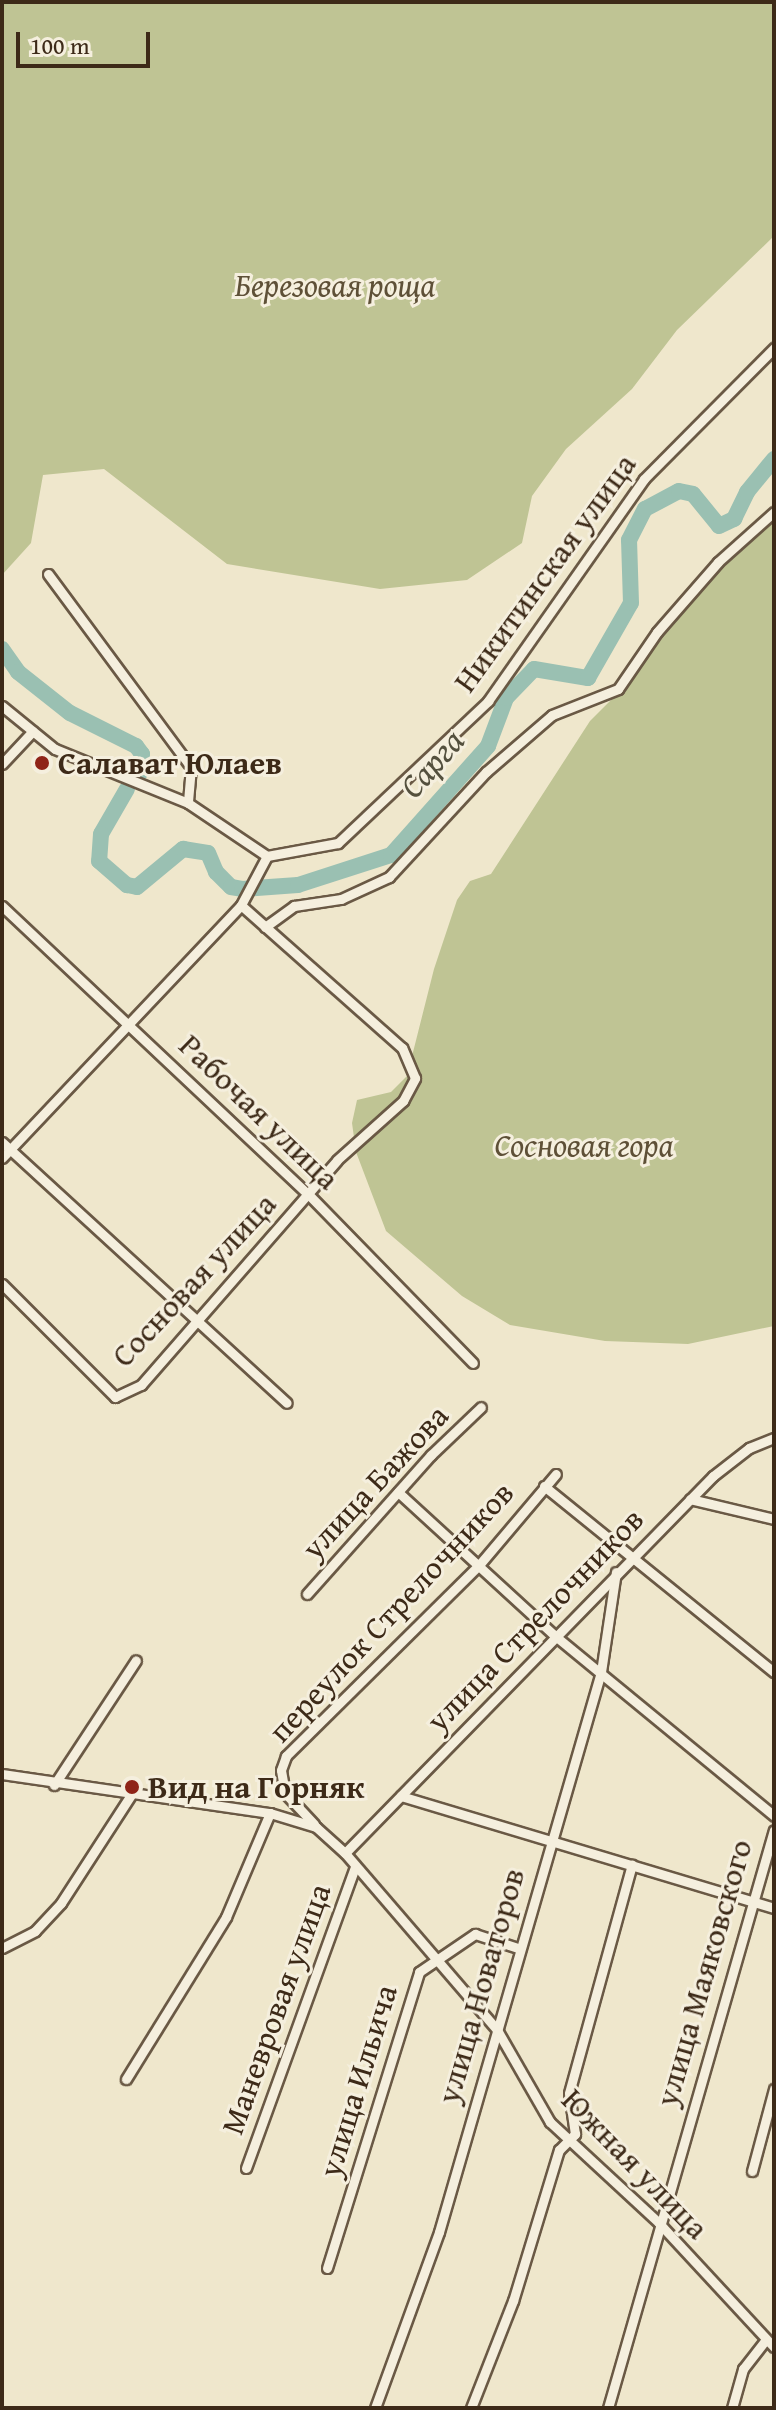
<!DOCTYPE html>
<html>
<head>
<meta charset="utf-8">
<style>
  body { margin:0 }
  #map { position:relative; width:776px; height:2410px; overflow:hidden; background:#efe7cc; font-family:"Gentium Book Plus",serif }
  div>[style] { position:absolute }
  .green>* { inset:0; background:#bfc494 }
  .river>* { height:16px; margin:-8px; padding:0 8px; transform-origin:8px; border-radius:8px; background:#9ac0b2 }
  .roads { filter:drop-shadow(2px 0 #6a5945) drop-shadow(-2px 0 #6a5945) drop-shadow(0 2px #6a5945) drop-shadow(0 -2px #6a5945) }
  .minor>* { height:9px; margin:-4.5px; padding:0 4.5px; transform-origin:4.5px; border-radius:4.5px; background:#f5efde }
  .dots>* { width:22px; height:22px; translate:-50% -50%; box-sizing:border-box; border:4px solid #f5efde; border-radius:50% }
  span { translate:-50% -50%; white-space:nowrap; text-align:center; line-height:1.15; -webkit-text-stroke:6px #f5efde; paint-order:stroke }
  .park-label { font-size:32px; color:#5e5037; font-style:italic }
  .street-label { font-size:32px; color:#3d2a18 }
  .poi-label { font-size:32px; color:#3d2a18; font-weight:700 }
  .left { translate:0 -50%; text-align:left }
  .water-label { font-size:34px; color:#54503e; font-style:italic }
  .frame { position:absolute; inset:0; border:4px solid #3d2a18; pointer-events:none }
  .scale { position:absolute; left:16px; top:32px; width:134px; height:36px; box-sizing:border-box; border:4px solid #3d2a18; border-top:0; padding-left:10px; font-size:24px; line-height:28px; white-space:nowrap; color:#3d2a18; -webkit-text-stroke:6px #f5efde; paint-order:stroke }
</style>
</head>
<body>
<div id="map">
  <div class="green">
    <i style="clip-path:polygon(2px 2px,774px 2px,774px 236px,677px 330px,632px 389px,566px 449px,532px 496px,522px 543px,467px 580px,380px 589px,227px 564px,104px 469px,43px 475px,31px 543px,2px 575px)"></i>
    <i style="clip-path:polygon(774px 517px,774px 1326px,688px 1344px,605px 1341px,510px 1325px,462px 1296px,386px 1231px,356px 1152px,352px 1123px,357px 1100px,391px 1092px,407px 1076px,434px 969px,457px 900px,470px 881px,491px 874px,590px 721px,634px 677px,665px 629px,720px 565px)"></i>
  </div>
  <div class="river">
    <i style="left:2px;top:649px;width:28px;rotate:55deg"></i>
    <i style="left:18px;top:672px;width:66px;rotate:38.3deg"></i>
    <i style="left:70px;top:713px;width:74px;rotate:26.6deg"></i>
    <i style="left:136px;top:746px;width:10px;rotate:53deg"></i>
    <i style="left:142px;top:754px;width:19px;rotate:96deg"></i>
    <i style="left:127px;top:789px;width:52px;rotate:120deg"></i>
    <i style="left:101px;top:834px;width:27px;rotate:94deg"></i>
    <i style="left:99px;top:861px;width:37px;rotate:41deg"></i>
    <i style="left:127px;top:885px;width:10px;rotate:11deg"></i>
    <i style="left:137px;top:887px;width:60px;rotate:-39.6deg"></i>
    <i style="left:183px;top:849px;width:25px;rotate:9deg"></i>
    <i style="left:208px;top:853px;width:21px;rotate:67deg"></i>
    <i style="left:216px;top:872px;width:21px;rotate:45deg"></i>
    <i style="left:231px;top:887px;width:11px;rotate:10deg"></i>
    <i style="left:242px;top:889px;width:56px;rotate:-4.1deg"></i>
    <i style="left:298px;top:885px;width:98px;rotate:-17.9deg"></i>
    <i style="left:391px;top:855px;width:146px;rotate:-48.3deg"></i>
    <i style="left:488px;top:746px;width:51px;rotate:-69.4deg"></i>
    <i style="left:506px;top:698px;width:40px;rotate:-46deg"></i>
    <i style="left:534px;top:669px;width:55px;rotate:9.5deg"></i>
    <i style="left:588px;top:678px;width:86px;rotate:-60.2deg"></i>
    <i style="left:631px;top:603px;width:63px;rotate:-91.8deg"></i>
    <i style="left:629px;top:540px;width:35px;rotate:-63deg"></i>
    <i style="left:645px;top:509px;width:38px;rotate:-28deg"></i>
    <i style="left:679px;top:491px;width:14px;rotate:12deg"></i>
    <i style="left:693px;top:494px;width:41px;rotate:50.9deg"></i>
    <i style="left:719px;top:526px;width:17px;rotate:-25deg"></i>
    <i style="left:734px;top:519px;width:30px;rotate:-64deg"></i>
    <i style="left:747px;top:492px;width:43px;rotate:-50.7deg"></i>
  </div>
  <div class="roads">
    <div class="minor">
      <i style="left:48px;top:574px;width:240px;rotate:53.5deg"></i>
      <i style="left:191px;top:767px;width:36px;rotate:95deg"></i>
      <i style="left:2px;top:706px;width:68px;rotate:39.1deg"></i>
      <i style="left:55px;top:749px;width:144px;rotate:22.1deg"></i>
      <i style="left:188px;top:803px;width:95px;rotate:33.9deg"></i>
      <i style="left:2px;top:764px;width:45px;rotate:-46.8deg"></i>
      <i style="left:267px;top:856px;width:72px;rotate:-10.4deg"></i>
      <i style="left:338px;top:843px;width:207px;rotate:-43.4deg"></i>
      <i style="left:488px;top:701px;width:271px;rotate:-54.9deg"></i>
      <i style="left:644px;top:479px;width:185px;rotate:-45.2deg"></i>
      <i style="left:2px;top:906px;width:420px;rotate:43.3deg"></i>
      <i style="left:308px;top:1194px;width:236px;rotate:45.7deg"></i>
      <i style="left:265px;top:927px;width:36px;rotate:-36deg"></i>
      <i style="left:294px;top:906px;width:48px;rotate:-8.5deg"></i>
      <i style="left:341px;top:899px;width:53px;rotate:-24.6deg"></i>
      <i style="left:389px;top:877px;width:143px;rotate:-47.3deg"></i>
      <i style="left:486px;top:772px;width:87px;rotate:-40.8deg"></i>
      <i style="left:552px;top:715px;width:71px;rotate:-21.5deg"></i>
      <i style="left:618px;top:689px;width:69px;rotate:-55.6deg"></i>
      <i style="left:657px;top:632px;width:93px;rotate:-48.9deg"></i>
      <i style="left:718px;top:562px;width:75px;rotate:-41.8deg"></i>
      <i style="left:2px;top:1142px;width:386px;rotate:42.5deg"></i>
      <i style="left:2px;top:1158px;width:348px;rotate:-46.6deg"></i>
      <i style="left:241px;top:905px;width:55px;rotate:-62deg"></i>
      <i style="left:2px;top:1284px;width:160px;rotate:45deg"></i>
      <i style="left:115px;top:1397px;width:29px;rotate:-25deg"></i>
      <i style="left:141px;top:1385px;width:298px;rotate:-48.9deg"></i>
      <i style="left:337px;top:1160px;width:89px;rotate:-41.8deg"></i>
      <i style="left:403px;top:1101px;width:26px;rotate:-62deg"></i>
      <i style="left:415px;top:1078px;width:33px;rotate:-113deg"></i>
      <i style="left:402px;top:1048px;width:215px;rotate:-138.4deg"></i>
      <i style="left:544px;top:1486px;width:296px;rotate:39deg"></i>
      <i style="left:398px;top:1492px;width:212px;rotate:42.5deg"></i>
      <i style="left:554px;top:1635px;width:285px;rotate:39.4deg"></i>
      <i style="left:690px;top:1499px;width:86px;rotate:13.4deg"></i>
      <i style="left:307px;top:1594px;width:186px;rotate:-48.3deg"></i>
      <i style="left:431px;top:1455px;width:69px;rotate:-43.8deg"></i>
      <i style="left:2px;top:1774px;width:271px;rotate:8.3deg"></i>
      <i style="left:270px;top:1813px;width:48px;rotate:16.9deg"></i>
      <i style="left:316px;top:1827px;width:39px;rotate:42deg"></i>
      <i style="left:345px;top:1853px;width:233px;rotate:49.3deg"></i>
      <i style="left:497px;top:2030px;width:106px;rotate:60.1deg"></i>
      <i style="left:550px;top:2122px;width:149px;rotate:42.8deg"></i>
      <i style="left:659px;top:2223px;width:169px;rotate:47.2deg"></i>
      <i style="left:54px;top:1785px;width:149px;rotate:-56.7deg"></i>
      <i style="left:401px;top:1796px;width:389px;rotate:16.7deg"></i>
      <i style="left:314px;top:1824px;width:42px;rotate:-133.1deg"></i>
      <i style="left:285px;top:1793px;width:23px;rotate:-100deg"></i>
      <i style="left:281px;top:1770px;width:15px;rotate:-70deg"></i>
      <i style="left:286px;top:1756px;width:272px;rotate:-44.7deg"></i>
      <i style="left:479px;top:1565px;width:119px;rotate:-49.8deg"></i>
      <i style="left:345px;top:1853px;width:527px;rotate:-45.69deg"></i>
      <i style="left:713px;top:1476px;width:46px;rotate:-37.9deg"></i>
      <i style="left:749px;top:1448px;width:27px;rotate:-22deg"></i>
      <i style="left:2px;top:1948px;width:37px;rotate:-27deg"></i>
      <i style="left:35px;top:1931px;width:38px;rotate:-47deg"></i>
      <i style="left:61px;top:1903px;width:129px;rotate:-57.1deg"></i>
      <i style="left:126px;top:2079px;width:190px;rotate:-58.3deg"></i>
      <i style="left:226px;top:1917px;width:113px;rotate:-67.1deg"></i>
      <i style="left:246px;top:2168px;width:320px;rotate:-70.1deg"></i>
      <i style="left:752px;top:2171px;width:85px;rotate:-75deg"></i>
      <i style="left:327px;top:2268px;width:310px;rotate:-72.7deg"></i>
      <i style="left:419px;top:1972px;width:68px;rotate:-34.2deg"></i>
      <i style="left:475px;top:1934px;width:45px;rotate:18deg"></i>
      <i style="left:375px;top:2408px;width:187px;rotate:-70deg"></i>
      <i style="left:439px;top:2232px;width:583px;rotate:-73.87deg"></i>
      <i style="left:601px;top:1672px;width:101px;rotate:-81.5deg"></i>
      <i style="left:471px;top:2408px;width:115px;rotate:-68.6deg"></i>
      <i style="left:513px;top:2301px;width:158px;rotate:-73.1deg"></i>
      <i style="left:559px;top:2150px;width:23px;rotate:-45deg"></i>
      <i style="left:575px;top:2134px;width:41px;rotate:-98.3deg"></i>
      <i style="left:569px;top:2093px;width:237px;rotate:-74.6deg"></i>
      <i style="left:608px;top:2408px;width:601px;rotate:-73.98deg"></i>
      <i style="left:732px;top:2408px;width:41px;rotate:-74.2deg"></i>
      <i style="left:743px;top:2369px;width:37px;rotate:-52deg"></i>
    </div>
  </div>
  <div class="dots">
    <i style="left:42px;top:763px;background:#8f2418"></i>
    <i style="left:132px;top:1787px;background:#8f2418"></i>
  </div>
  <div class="park-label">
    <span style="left:335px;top:285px">Березовая роща</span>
    <span style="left:584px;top:1145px">Сосновая гора</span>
  </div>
  <div class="street-label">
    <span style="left:545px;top:573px;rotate:-54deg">Никитинская улица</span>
    <span style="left:259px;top:1112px;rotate:44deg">Рабочая улица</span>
    <span style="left:194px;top:1280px;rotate:-47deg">Сосновая улица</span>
    <span style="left:375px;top:1482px;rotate:-47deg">улица Бажова</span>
    <span style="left:391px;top:1612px;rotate:-47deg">переулок Стрелочников</span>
    <span style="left:535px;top:1620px;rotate:-46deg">улица Стрелочников</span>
    <span style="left:704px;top:1973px;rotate:-74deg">улица Маяковского</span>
    <span style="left:481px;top:1986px;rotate:-74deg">улица Новаторов</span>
    <span style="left:276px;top:2009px;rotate:-70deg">Маневровая улица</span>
    <span style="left:358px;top:2081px;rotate:-73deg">улица Ильича</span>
    <span style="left:635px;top:2164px;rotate:46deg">Южная улица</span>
  </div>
  <div class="poi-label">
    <span class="left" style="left:58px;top:763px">Салават Юлаев</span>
    <span class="left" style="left:148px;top:1787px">Вид на Горняк</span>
  </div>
  <div class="water-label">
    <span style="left:431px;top:763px;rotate:-49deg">Сарга</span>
  </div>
  <div class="frame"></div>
  <div class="scale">100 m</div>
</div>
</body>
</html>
